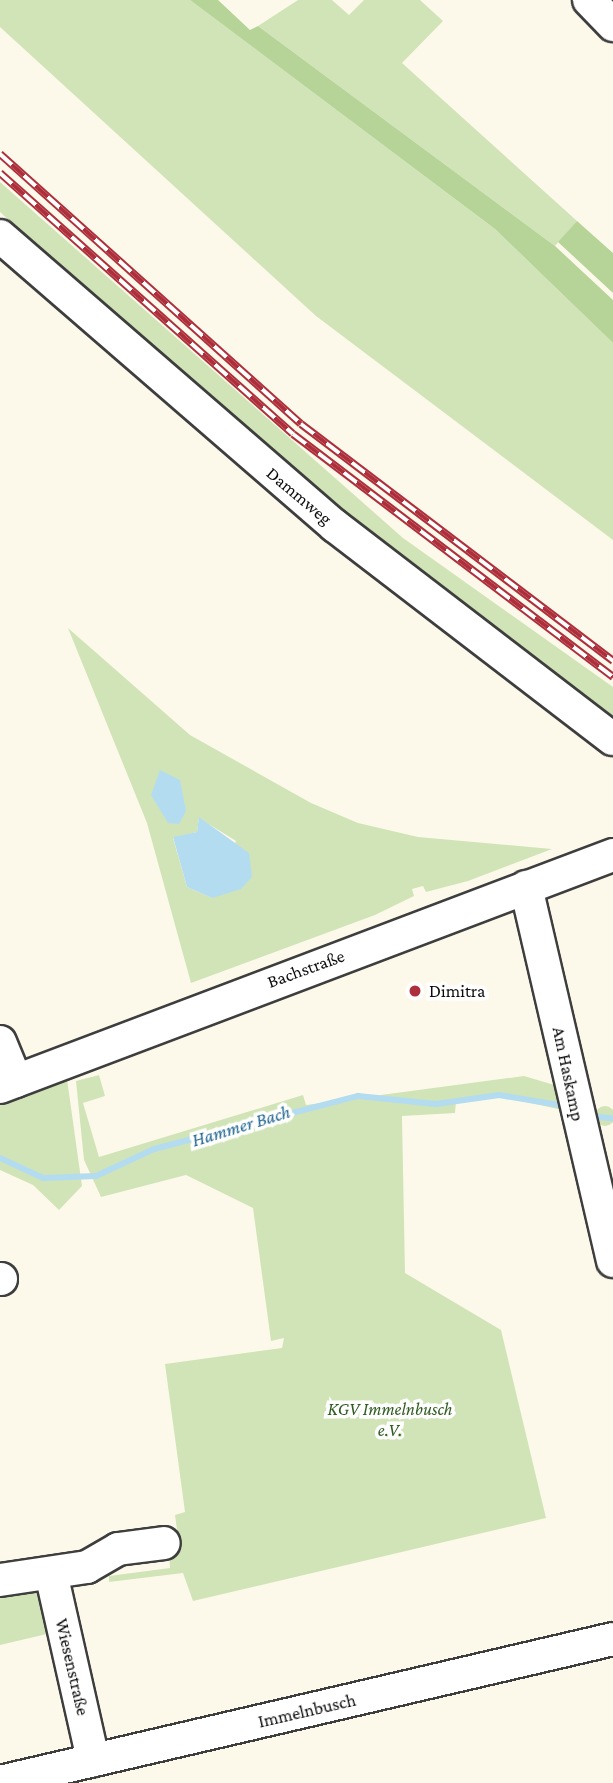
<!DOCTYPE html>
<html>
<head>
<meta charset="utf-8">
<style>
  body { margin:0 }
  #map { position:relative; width:613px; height:1783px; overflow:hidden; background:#fdf9ea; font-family:"Crimson Pro",serif }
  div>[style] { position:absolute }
  .green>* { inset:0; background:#d1e4b7 }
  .round { border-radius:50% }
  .forest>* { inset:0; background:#b6d398 }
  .water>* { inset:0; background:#b3dcf0 }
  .stream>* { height:6px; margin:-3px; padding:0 3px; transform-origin:3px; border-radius:3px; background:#b3dcf0 }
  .roads { filter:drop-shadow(2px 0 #3e3e3e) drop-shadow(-2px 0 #3e3e3e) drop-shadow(0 2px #3e3e3e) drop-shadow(0 -2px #3e3e3e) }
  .minor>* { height:32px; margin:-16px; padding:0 16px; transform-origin:16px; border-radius:16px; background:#fff }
  .rail>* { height:8px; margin-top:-4px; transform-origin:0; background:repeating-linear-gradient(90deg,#fff 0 16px,#ae2f3c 0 32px); box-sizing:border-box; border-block:2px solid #ae2f3c }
  .dots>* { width:19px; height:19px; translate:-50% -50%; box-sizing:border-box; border:4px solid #fff; border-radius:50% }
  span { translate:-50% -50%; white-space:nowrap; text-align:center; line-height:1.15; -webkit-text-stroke:7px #fff; paint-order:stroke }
  .street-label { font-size:18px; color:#0b0b0b }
  .poi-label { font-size:18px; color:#0b0b0b }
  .left { translate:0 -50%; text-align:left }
  .park-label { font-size:18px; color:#305c21; font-style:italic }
  .water-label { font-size:19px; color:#206591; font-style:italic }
</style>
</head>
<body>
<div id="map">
  <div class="green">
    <i style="clip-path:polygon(0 0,190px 0,495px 229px,613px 343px,613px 540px,316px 316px,0 27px)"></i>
    <i style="clip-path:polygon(298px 0,332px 0,349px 15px,364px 0,420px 0,443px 21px,402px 63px,577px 221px,555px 246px,258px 26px)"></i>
    <i style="clip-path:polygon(0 182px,403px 538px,613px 687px,613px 716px,283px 463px,123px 324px,0 212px)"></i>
    <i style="clip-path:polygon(evenodd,68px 628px,190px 735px,311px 803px,358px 823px,418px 837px,552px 849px,468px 881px,426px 892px,423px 886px,412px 889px,414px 896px,375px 915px,191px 983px,147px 823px,68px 628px,199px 818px,236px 841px,212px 898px,187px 887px,173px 838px,197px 832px,199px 818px)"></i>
    <i style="clip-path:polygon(99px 1075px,105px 1096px,83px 1103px,99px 1157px,303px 1095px,306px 1105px,524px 1076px,561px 1087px,567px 1111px,503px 1097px,456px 1101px,455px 1113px,402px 1116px,405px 1273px,501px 1330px,546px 1518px,193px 1601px,183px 1573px,109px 1582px,109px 1576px,170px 1568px,169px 1552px,180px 1551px,175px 1515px,185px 1512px,165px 1364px,282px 1348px,284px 1338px,271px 1341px,253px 1208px,186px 1175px,101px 1197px,84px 1160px,76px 1081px)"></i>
    <i style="clip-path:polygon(67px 1079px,82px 1186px,59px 1210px,33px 1185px,0 1170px,0 1105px)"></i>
    <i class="round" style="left:595px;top:1106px;width:20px;height:20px"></i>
    <i style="clip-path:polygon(39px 1591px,51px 1633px,0 1645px,0 1598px)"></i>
  </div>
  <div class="forest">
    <i style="clip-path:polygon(190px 0,218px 0,250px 30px,258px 26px,555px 246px,613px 300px,613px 343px,495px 229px)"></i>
    <i style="clip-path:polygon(577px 221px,613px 253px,613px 293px,558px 242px)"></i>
  </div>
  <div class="water">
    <i style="clip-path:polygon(160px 770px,180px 780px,186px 811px,179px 824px,168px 823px,151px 795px)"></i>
    <i style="clip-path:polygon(199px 817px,249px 853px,252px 877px,241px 889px,212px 898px,187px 887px,173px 837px,197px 832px)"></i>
  </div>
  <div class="stream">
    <i style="left:588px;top:1116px;width:25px;rotate:5deg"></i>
    <i style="left:0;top:1158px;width:47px;rotate:24.9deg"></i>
    <i style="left:43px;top:1178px;width:53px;rotate:-2.2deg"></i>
    <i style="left:96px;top:1176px;width:64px;rotate:-25deg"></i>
    <i style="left:154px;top:1149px;width:211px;rotate:-14.6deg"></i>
    <i style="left:358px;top:1096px;width:78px;rotate:5.9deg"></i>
    <i style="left:436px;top:1104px;width:64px;rotate:-8.1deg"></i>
    <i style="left:499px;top:1095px;width:67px;rotate:9.5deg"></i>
  </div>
  <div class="roads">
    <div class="minor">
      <i style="left:589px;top:0;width:35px;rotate:46deg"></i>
      <i style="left:0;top:236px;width:443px;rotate:40.9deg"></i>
      <i style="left:335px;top:526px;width:350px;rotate:37.5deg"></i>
      <i style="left:526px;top:887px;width:384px;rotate:76.9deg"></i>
      <i style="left:0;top:1042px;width:42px;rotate:67.7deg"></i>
      <i style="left:0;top:1087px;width:655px;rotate:-20.73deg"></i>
      <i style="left:0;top:1279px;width:1px"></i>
      <i style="left:51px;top:1573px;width:192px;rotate:77.3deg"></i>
      <i style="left:0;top:1580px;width:88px;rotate:-8.5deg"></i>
      <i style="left:87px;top:1567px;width:36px;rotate:-30deg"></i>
      <i style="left:118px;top:1549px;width:46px;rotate:-7.4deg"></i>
      <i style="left:0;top:1782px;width:629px;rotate:-13.13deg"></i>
    </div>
  </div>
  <div class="rail">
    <i style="left:0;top:154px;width:404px;rotate:41.9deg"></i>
    <i style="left:301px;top:424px;width:392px;rotate:37.2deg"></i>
    <i style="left:0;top:173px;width:392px;rotate:41.7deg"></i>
    <i style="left:293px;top:434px;width:402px;rotate:37.2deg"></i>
  </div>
  <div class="dots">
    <i style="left:415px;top:991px;background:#ae2f3c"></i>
  </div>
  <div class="street-label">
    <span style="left:299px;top:496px;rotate:40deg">Dammweg</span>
    <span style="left:306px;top:969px;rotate:-20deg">Bachstraße</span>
    <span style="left:568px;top:1074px;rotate:78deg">Am Haskamp</span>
    <span style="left:72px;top:1667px;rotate:77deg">Wiesenstraße</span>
    <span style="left:307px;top:1711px;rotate:-13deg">Immelnbusch</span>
  </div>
  <div class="poi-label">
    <span class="left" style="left:429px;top:991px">Dimitra</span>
  </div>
  <div class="park-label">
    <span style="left:390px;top:1420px">KGV Immelnbusch<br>e.V.</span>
  </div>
  <div class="water-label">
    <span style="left:241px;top:1126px;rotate:-17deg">Hammer Bach</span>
  </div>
</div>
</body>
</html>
